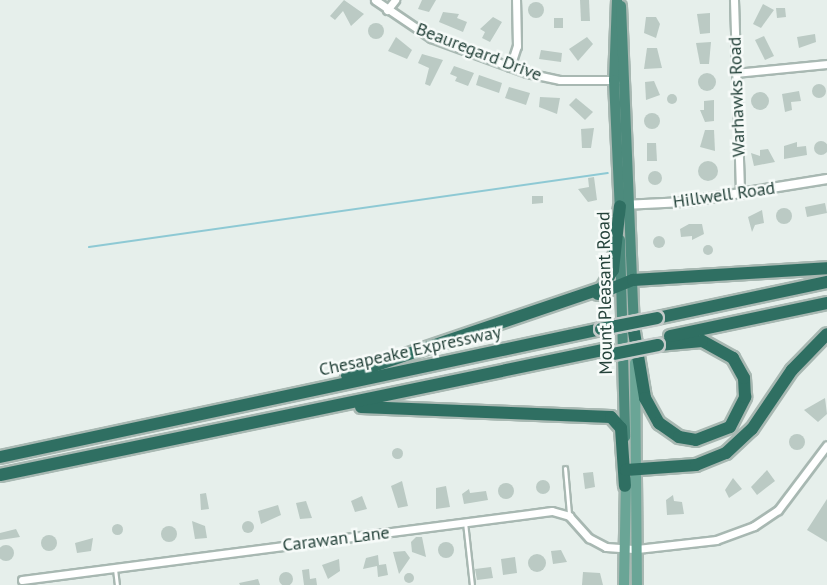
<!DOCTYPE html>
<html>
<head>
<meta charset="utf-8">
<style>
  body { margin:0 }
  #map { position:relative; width:827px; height:585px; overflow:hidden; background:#e6efeb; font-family:"PT Sans",sans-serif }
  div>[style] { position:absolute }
  .stream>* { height:2px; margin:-1px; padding:0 1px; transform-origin:1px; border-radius:1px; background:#8ec9d4 }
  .building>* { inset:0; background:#bbcac4 }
  .round { border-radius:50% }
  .roads { filter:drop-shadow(2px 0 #a8b8b2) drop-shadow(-2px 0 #a8b8b2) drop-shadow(0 2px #a8b8b2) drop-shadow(0 -2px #a8b8b2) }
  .service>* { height:3px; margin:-1.5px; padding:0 1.5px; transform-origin:1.5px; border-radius:1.5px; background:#fff }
  .minor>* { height:7px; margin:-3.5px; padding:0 3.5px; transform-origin:3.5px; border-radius:3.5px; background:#fff }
  .tertiary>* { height:8px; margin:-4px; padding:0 4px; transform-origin:4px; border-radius:4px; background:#fff }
  .primary>* { height:10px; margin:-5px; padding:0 5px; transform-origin:5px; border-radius:5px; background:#6aa596 }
  .trunk>* { height:10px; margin:-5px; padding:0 5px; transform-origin:5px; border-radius:5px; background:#4c8a7c }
  .motorway>* { height:12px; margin:-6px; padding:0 6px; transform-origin:6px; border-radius:6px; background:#2f6f62 }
  .bridges { filter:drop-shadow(2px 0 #c2cac8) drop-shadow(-2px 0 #c2cac8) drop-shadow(0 2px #c2cac8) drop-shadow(0 -2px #c2cac8) }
  .motorway-bridge>* { height:12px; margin:-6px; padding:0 6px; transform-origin:6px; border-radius:6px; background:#2f6f62 }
  span { translate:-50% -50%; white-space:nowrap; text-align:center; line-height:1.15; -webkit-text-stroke:5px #f7fbf9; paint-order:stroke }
  .street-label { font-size:18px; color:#24423a }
</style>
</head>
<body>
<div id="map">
  <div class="stream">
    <i style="left:89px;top:247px;width:524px;rotate:-8.11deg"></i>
  </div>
  <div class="building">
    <i style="clip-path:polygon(344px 0,364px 14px,351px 26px,343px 11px,335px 20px,330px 16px)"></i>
    <i style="clip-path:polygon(422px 0,436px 0,429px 12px,418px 9px)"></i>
    <i style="clip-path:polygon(580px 0,589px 0,590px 21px,581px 21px)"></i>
    <i class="round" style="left:528px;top:2px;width:16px;height:16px"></i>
    <i style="clip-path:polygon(763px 4px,774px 10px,761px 28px,753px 24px)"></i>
    <i style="clip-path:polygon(776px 8px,785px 8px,786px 17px,777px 18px)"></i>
    <i style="clip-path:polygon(443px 12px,459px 14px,457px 18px,467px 22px,463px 32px,439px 22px)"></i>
    <i style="clip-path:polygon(710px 13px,710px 33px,700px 34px,697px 14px)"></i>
    <i style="clip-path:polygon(493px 17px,502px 22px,490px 42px,482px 38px,485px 32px,480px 29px)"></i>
    <i style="clip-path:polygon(646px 17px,656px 17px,660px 24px,656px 38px,644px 33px)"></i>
    <i style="clip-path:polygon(554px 18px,563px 18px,563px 28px,554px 28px)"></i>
    <i class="round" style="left:368px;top:23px;width:16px;height:16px"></i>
    <i style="clip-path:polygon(815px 34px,816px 42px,799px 48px,797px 37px)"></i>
    <i style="clip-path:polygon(764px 36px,774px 56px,765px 60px,755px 40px)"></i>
    <i style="clip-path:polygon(396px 37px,412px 50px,407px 59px,388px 51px)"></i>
    <i style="clip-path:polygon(587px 37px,593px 44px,578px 61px,569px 49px)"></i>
    <i style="clip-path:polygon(711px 42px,709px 64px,700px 64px,696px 43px)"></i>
    <i style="clip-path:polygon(647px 48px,657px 48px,662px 68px,644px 69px)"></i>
    <i style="clip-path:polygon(541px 50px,562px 53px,561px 62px,539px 59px)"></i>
    <i style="clip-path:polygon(422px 54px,443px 60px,430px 86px,425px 84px,429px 68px,418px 63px)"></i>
    <i style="clip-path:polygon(454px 66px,474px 73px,468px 86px,455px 81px,457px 77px,450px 74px)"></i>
    <i class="round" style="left:698px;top:73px;width:18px;height:18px"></i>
    <i style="clip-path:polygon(479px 75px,502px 83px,499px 93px,476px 85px)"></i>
    <i style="clip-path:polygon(654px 81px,660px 95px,646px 100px,645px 82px)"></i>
    <i class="round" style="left:812px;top:84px;width:14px;height:14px"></i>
    <i style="clip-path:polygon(509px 87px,530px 93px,526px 105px,505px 98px)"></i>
    <i style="clip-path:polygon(799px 91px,801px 101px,791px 102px,792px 110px,785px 112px,782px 94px)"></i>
    <i class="round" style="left:751px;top:92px;width:18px;height:18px"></i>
    <i class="round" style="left:667px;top:94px;width:10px;height:10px"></i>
    <i style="clip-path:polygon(540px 97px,560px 98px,557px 114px,539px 107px)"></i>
    <i style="clip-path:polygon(576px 98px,593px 112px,585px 120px,569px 105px)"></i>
    <i style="clip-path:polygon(714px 100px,714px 121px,705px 122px,700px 110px,704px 110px,704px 101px)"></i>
    <i class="round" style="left:644px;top:113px;width:16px;height:16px"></i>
    <i style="clip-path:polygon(594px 128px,591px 148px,582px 148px,581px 129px)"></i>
    <i style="clip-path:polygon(705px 130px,714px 130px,715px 151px,700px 147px)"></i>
    <i class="round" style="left:814px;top:141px;width:14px;height:14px"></i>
    <i style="clip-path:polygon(797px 142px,797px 147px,806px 146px,807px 155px,784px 159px,784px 146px)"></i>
    <i style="clip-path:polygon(647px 143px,656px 143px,657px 161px,647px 161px)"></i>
    <i style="clip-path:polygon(768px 149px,775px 162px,754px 166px,751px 153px,760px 156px,760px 150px)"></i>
    <i class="round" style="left:698px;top:161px;width:20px;height:20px"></i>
    <i class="round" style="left:648px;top:171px;width:14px;height:14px"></i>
    <i style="clip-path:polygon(594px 177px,597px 200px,588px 202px,578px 189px,589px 187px,588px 178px)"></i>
    <i style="clip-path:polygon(532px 196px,543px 196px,543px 203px,532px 204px)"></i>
    <i style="clip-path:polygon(825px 203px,827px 213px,807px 217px,805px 207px)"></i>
    <i class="round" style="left:776px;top:208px;width:16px;height:16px"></i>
    <i style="clip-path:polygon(762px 210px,764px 223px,755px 225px,752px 232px,748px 217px)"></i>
    <i style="clip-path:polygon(689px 224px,702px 224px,704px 234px,692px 240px,692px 236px,681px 237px,680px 229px)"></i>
    <i class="round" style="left:653px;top:236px;width:12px;height:12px"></i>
    <i class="round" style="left:703px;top:245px;width:10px;height:10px"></i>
    <i style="clip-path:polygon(825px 398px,827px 414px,818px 422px,804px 410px)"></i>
    <i class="round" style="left:789px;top:434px;width:16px;height:16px"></i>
    <i class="round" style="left:391.5px;top:447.5px;width:11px;height:11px"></i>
    <i style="clip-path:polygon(767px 470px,775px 481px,757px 495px,751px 487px)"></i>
    <i style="clip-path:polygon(593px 472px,595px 487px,585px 489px,583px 473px)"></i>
    <i style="clip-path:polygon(733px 478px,742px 489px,729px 498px,725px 490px)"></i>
    <i class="round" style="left:536px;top:480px;width:14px;height:14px"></i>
    <i style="clip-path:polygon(402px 481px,408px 506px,398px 508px,391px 486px)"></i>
    <i class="round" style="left:498px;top:483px;width:16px;height:16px"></i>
    <i style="clip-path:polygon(446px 486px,450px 507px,436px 509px,436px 488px)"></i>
    <i style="clip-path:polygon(469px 489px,470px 493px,486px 491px,488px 500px,464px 504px,462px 494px)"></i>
    <i style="clip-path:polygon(206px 493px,209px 509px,201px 510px,200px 494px)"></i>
    <i style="clip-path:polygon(673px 495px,674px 501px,682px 502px,684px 514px,667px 515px,666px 500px)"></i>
    <i style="clip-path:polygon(362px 496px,367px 509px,355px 512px,351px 501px)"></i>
    <i style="clip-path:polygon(827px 499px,827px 542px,807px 530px)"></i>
    <i style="clip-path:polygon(306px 501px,312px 518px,300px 519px,296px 503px)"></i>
    <i style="clip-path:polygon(278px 505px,281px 515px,261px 524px,258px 511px)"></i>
    <i class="round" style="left:242px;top:521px;width:12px;height:12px"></i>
    <i style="clip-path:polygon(192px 521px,205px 526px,207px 538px,195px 539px)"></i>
    <i class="round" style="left:111.5px;top:523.5px;width:11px;height:11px"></i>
    <i class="round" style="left:161px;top:526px;width:16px;height:16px"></i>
    <i style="clip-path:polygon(16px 529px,20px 537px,0 540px,0 533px)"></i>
    <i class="round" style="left:41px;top:535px;width:16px;height:16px"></i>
    <i style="clip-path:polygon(416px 537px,422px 537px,426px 557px,412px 552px,411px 542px)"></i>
    <i style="clip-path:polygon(93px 538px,91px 551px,77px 553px,75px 543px)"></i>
    <i class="round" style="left:438px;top:542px;width:16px;height:16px"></i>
    <i class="round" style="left:-2px;top:545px;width:16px;height:16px"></i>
    <i style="clip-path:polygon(561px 550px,567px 562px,553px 564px,551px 551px)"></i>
    <i style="clip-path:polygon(405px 551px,410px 558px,399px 574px,393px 552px)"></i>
    <i class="round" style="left:528px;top:554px;width:18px;height:18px"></i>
    <i style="clip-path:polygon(378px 555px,379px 565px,386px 564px,388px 575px,378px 577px,377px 566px,363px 569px,366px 558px)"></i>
    <i style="clip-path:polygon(515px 557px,517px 573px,503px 575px,501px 559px)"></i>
    <i style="clip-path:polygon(339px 559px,340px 571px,328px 579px,322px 565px)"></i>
    <i style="clip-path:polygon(491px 567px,493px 578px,477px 580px,475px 569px)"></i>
    <i style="clip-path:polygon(309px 569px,310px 579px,316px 578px,317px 585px,304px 585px,302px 570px)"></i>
    <i class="round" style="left:279px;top:572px;width:14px;height:14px"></i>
    <i style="clip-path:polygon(583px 572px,600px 573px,603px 585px,582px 585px)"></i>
    <i class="round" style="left:404px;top:573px;width:10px;height:10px"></i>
    <i style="clip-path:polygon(258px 579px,260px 585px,240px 585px,239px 583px)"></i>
  </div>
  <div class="roads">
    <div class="service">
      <i style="left:565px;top:468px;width:46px;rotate:85deg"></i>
      <i style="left:465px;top:522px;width:63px;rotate:83.7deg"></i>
      <i style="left:115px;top:569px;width:16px;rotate:83deg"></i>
    </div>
    <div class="minor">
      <i style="left:375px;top:0;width:68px;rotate:34.2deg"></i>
      <i style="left:431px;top:38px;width:102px;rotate:20deg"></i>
      <i style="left:527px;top:73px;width:34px;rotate:12deg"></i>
      <i style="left:560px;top:80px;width:58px"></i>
      <i style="left:734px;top:0;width:194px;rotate:88.2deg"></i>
      <i style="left:387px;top:10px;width:13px;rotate:-51deg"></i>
      <i style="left:510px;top:67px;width:22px;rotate:-72deg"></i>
      <i style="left:517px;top:46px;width:46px;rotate:-91.2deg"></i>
      <i style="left:736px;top:73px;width:91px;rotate:-5.6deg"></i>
      <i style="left:22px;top:580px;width:534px;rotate:-7.42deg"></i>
      <i style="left:552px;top:511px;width:18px;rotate:16deg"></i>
      <i style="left:569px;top:516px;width:30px;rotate:48deg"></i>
      <i style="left:589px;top:538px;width:19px;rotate:28deg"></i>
      <i style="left:606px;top:547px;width:31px;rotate:4deg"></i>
      <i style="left:637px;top:549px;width:80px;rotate:-6.5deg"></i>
      <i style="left:716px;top:540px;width:40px;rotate:-20.2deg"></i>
      <i style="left:754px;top:526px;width:29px;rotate:-34deg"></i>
      <i style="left:778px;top:510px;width:81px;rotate:-53deg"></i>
    </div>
    <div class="tertiary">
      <i style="left:623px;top:205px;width:62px;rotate:-2.8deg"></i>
      <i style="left:685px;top:202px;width:144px;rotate:-9.2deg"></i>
    </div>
    <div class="primary">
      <i style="left:635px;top:363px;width:222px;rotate:89.5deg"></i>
      <i style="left:624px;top:585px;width:106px;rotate:-88.9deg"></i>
    </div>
    <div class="trunk">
      <i style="left:617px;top:0;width:80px;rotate:92.1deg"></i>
      <i style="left:614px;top:80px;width:132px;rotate:87.4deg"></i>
      <i style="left:621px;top:6px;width:323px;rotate:87.7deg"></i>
      <i style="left:620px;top:240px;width:197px;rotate:88.5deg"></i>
    </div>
    <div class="motorway">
      <i style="left:598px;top:294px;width:38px;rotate:-22deg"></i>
      <i style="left:633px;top:280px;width:194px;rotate:-3.5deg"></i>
      <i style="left:657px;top:318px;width:174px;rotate:-12deg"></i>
      <i style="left:634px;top:332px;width:67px;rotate:80.5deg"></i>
      <i style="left:645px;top:398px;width:29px;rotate:61deg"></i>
      <i style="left:659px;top:423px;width:24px;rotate:35deg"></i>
      <i style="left:679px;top:437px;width:17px;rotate:10deg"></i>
      <i style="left:696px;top:440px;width:36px;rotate:-21deg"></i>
      <i style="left:730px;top:427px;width:34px;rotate:-63deg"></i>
      <i style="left:745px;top:397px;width:19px;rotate:-93deg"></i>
      <i style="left:744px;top:378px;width:23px;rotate:-119deg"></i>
      <i style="left:733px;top:358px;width:35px;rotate:-151deg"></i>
      <i style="left:702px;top:341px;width:44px;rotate:174.8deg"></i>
      <i style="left:670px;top:336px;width:160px;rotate:-11.9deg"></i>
      <i style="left:347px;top:375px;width:269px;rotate:-18.8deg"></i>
      <i style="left:602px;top:288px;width:21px;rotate:-59deg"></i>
      <i style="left:613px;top:270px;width:64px;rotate:-83.8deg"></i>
      <i style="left:361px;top:407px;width:250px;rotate:2.3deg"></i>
      <i style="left:611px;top:417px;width:15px;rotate:48deg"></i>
      <i style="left:621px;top:428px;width:58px;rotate:86.1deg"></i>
      <i style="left:0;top:457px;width:614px;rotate:-12.02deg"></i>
      <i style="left:626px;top:470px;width:70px;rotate:-4.1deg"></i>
      <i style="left:696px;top:465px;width:32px;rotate:-22deg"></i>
      <i style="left:726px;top:453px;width:35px;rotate:-43deg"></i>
      <i style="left:752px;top:429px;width:71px;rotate:-55.9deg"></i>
      <i style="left:792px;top:370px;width:50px;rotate:-45.8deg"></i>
      <i style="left:0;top:475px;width:621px;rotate:-11.71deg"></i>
    </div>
  </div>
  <div class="bridges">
    <div class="motorway-bridge">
      <i style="left:601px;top:329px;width:57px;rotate:-11.1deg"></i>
      <i style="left:608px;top:355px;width:51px;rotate:-11.3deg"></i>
    </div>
  </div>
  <div class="street-label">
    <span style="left:479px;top:52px;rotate:21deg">Beauregard Drive</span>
    <span style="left:737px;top:97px;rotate:-92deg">Warhawks Road</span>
    <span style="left:724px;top:195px;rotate:-8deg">Hillwell Road</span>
    <span style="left:605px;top:293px;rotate:-91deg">Mount Pleasant Road</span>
    <span style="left:410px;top:351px;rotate:-12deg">Chesapeake Expressway</span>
    <span style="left:336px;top:539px;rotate:-7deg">Carawan Lane</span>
  </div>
</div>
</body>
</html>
